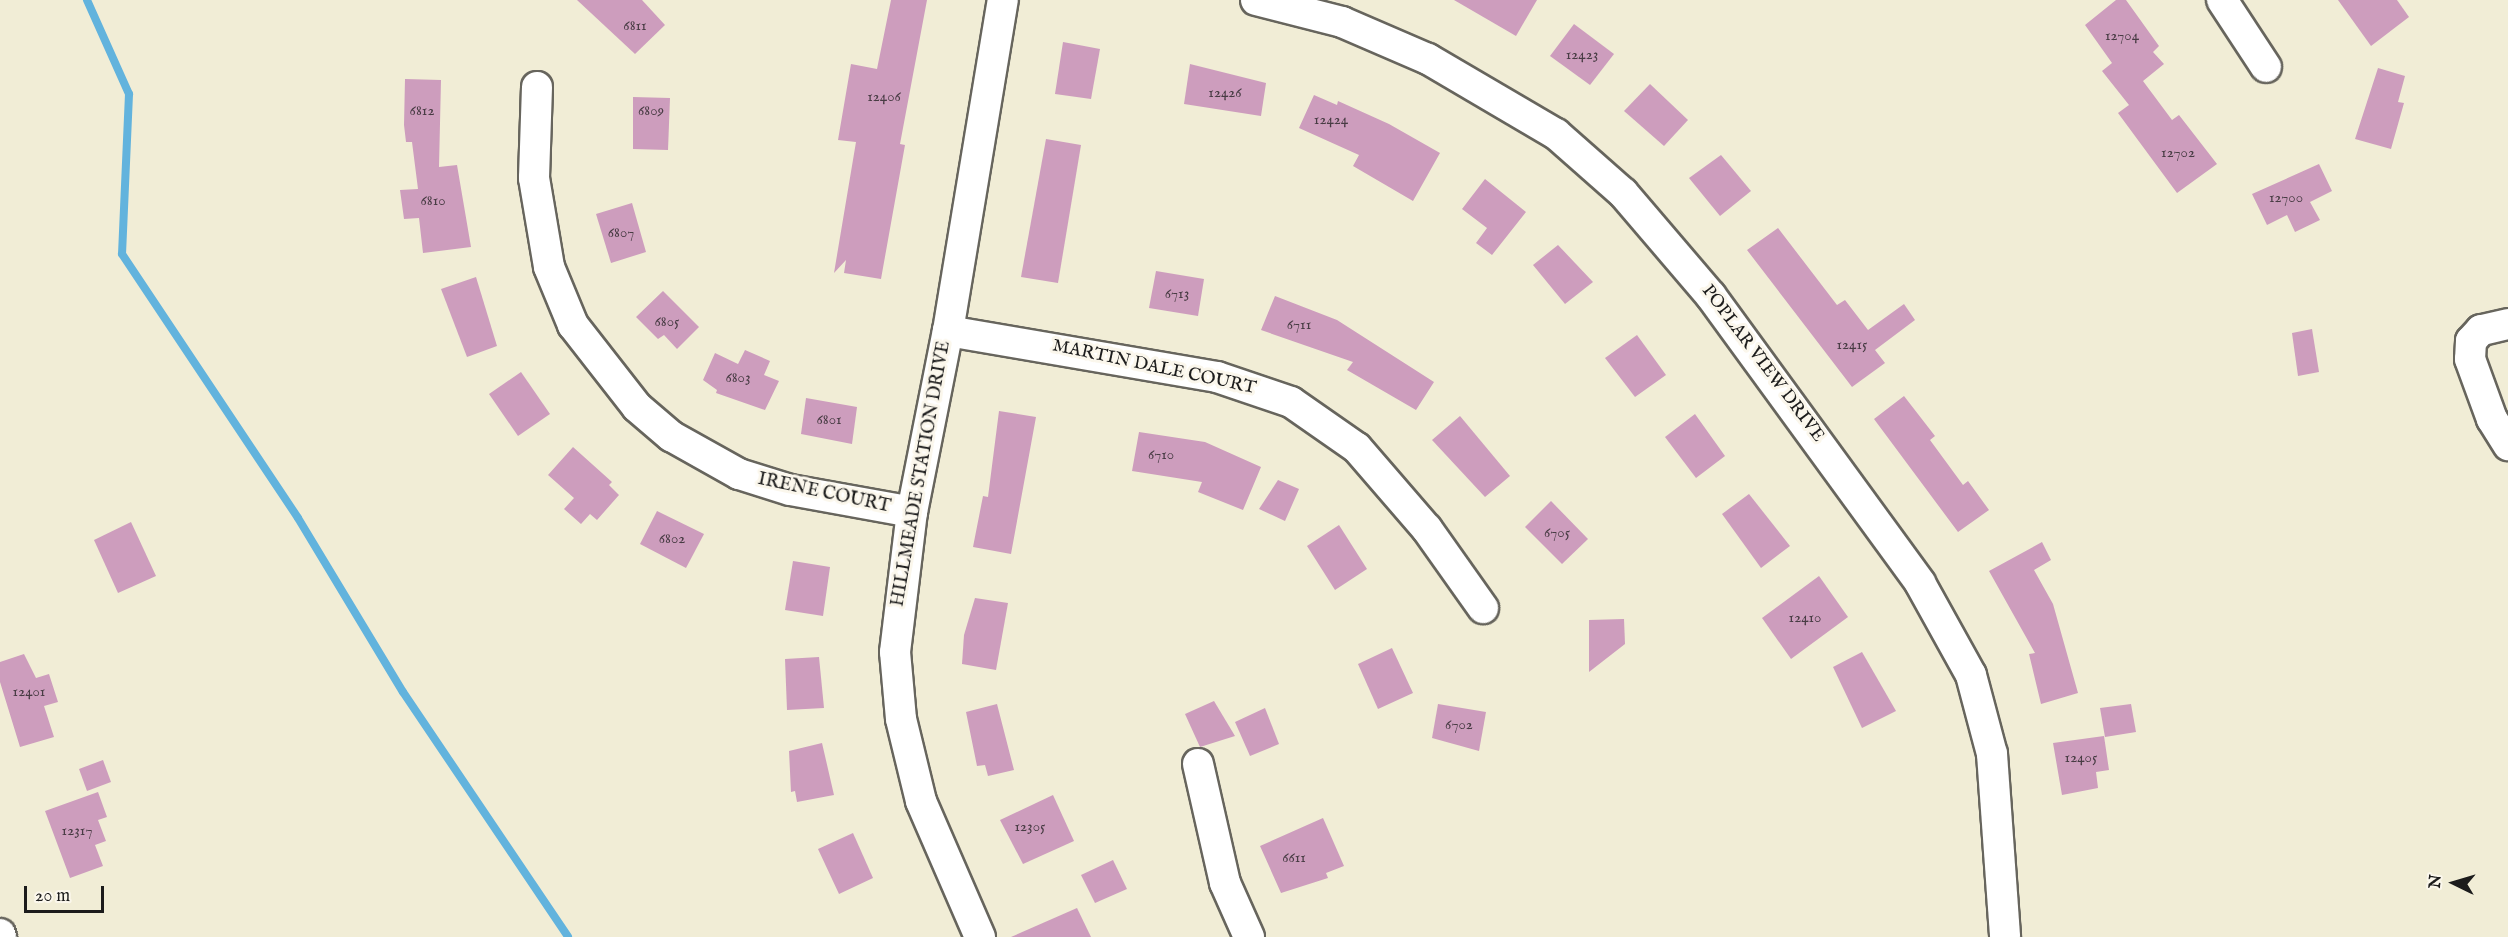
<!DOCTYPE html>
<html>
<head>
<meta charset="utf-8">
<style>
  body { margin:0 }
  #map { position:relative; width:2508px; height:937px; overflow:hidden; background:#f1edd6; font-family:"IM FELL English",serif }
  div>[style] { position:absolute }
  .stream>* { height:8px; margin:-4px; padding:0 4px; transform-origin:4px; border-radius:4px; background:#62b3dd }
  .building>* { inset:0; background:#cd9dbd }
  .roads { filter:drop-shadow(2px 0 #67655d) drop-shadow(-2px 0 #67655d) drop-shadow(0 2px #67655d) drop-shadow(0 -2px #67655d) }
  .minor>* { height:30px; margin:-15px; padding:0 15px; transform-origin:15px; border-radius:15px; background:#fff }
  span { translate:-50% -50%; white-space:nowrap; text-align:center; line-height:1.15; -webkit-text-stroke:6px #fbf7ec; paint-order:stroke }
  .number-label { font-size:15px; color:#483c44 }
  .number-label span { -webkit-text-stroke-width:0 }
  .street-label { font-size:18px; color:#1c1c1c }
  .north { position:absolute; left:2424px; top:853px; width:60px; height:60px; -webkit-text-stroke:4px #fbf7ec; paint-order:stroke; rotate:275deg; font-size:16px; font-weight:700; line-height:24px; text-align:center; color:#1c1c1c }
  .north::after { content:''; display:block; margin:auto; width:21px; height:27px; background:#1c1c1c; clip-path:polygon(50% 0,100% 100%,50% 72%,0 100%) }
  .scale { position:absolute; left:24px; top:886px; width:80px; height:27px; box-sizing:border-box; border:3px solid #1c1c1c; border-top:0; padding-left:8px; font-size:18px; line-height:21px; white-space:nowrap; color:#1c1c1c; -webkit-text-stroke:4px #fbf7ec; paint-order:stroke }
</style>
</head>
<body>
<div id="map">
  <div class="stream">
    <i style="left:87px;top:0;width:103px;rotate:65.9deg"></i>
    <i style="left:129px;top:94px;width:160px;rotate:92.5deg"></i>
    <i style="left:122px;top:254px;width:317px;rotate:56.3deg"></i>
    <i style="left:298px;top:518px;width:203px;rotate:58.9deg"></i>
    <i style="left:403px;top:692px;width:295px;rotate:56deg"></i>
  </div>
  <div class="building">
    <i style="clip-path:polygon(577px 0,642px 0,665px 25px,635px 54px)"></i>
    <i style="clip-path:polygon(891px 0,927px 0,900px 144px,905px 145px,881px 279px,844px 273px,846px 260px,834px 273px,856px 142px,838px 140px,851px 64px,877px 69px)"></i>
    <i style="clip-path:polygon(1454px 0,1537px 0,1516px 36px)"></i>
    <i style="clip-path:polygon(2116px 0,2126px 0,2159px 46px,2153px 52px,2164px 64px,2143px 81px,2172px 120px,2179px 115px,2217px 164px,2177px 193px,2118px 113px,2129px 105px,2102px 71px,2112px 63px,2085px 25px)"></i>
    <i style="clip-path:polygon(2338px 0,2397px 0,2409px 17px,2371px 46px)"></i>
    <i style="clip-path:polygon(1574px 24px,1614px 54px,1590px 85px,1550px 56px)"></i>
    <i style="clip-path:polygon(1063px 42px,1100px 49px,1091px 99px,1055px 94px)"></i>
    <i style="clip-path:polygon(1190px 64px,1266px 83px,1261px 116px,1184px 104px)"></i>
    <i style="clip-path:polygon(2378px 68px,2405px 76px,2398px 102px,2404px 103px,2391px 149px,2355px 139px)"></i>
    <i style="clip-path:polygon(405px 79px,441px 80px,439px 167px,457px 165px,471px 247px,423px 253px,419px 218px,404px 219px,400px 190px,418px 189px,412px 142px,406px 142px,404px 125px)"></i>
    <i style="clip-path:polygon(1650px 84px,1688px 120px,1664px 146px,1624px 111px)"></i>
    <i style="clip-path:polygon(1314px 95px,1337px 105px,1338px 101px,1389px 124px,1440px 153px,1413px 201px,1353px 166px,1359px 155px,1299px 128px)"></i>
    <i style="clip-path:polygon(633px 97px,670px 98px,668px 150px,633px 149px)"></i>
    <i style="clip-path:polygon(1046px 139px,1081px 145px,1058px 283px,1021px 277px)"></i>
    <i style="clip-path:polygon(1721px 155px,1751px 191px,1720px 216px,1689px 178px)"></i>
    <i style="clip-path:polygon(2319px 164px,2332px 191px,2310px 202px,2320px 220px,2295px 232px,2287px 215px,2267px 225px,2252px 194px)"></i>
    <i style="clip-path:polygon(1485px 179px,1526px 212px,1492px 255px,1476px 243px,1487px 228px,1462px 209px)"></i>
    <i style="clip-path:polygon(632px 203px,646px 252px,611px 263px,596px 214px)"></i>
    <i style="clip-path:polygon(1778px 228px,1837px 305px,1845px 300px,1868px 330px,1904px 304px,1915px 320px,1875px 350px,1885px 363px,1852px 387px,1747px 250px)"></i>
    <i style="clip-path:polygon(1558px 245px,1593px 282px,1565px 304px,1533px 265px)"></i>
    <i style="clip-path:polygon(1156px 271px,1204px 279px,1198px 316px,1149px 308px)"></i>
    <i style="clip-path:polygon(476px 277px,497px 346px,467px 357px,441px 289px)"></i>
    <i style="clip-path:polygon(663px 291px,699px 327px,677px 349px,664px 335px,658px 339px,636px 317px)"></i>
    <i style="clip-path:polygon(1275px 296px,1337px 320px,1434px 382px,1416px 410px,1347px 370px,1353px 362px,1261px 330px)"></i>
    <i style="clip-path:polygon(2312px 329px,2319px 372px,2298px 376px,2292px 333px)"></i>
    <i style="clip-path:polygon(1637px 335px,1666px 375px,1635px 397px,1605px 358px)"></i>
    <i style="clip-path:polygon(745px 350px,770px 361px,764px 375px,779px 381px,765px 410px,716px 393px,717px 390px,703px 380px,715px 353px,738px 364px)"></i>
    <i style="clip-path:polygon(521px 372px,550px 414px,518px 436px,489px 394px)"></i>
    <i style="clip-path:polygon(1904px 396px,1935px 436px,1930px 440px,1963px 485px,1968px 481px,1989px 510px,1958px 532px,1874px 419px)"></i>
    <i style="clip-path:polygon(806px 398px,857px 407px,852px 444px,801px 434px)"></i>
    <i style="clip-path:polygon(999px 411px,1036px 417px,1011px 554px,973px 547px,983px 496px,988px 497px)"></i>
    <i style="clip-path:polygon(1695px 414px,1725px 456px,1696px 478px,1665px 437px)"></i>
    <i style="clip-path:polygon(1460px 416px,1510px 476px,1485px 497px,1432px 440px)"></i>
    <i style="clip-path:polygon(1139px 432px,1205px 442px,1261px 467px,1243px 510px,1198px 492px,1202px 482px,1132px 471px)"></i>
    <i style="clip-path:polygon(573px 447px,612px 482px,609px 485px,619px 495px,597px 520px,590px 514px,581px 524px,564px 509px,574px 498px,548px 475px)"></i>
    <i style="clip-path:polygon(1278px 480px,1299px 489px,1285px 521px,1259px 509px)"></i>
    <i style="clip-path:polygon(1749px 494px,1790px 546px,1761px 568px,1722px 514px)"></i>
    <i style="clip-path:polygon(1551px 501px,1588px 539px,1562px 564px,1525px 527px)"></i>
    <i style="clip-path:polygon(657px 511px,704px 534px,686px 568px,640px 544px)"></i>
    <i style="clip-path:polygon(131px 522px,156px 576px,118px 593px,94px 540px)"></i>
    <i style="clip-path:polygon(1339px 525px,1367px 569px,1335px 590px,1307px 546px)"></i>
    <i style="clip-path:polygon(2042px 542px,2051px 560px,2034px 570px,2053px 604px,2078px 693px,2041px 704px,2029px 654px,2035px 653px,1989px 571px)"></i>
    <i style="clip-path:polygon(793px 561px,830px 567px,823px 616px,785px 610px)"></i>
    <i style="clip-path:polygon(1819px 576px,1848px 617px,1791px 659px,1762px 618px)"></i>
    <i style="clip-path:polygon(975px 598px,1008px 603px,996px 670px,962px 664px,964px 635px)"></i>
    <i style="clip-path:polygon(1624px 619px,1625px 644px,1589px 672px,1589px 620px)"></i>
    <i style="clip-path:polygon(1392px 648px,1413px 693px,1378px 709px,1358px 664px)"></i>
    <i style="clip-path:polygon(1862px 652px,1896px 711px,1862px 728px,1833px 667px)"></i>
    <i style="clip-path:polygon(24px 654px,36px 678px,49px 674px,58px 702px,44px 706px,54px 737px,20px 747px,0 682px,0 662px)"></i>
    <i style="clip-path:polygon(819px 657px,824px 708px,787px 710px,785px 659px)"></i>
    <i style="clip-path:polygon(1214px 701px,1235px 736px,1200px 747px,1185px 714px)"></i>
    <i style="clip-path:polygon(997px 704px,1014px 770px,988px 776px,985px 765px,977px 766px,966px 712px)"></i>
    <i style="clip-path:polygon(1438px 704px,1486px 712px,1479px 751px,1432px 738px)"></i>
    <i style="clip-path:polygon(2131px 704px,2136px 732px,2105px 737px,2100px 708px)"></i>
    <i style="clip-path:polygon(1265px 708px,1279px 744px,1250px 756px,1235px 722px)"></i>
    <i style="clip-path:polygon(2104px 736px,2109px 770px,2096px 772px,2098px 788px,2062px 795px,2053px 743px)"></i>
    <i style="clip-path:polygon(822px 743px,834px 795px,797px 802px,795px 791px,791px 792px,789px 751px)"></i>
    <i style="clip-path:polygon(103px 760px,111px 782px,87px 791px,79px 769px)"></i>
    <i style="clip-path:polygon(98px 792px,107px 817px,98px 820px,106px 841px,95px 845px,103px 866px,70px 878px,45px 811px)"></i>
    <i style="clip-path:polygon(1053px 795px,1074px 841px,1023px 864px,1000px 820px)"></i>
    <i style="clip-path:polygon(1323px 818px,1344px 866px,1326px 873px,1328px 878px,1281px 893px,1260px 846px)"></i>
    <i style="clip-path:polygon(853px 833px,873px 878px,839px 894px,818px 849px)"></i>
    <i style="clip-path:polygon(1113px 860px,1127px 889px,1095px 903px,1081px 875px)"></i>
    <i style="clip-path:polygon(1077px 908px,1091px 937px,1011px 937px)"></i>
  </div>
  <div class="roads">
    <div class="minor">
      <i style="left:1256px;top:0;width:89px;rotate:14.3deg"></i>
      <i style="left:1342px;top:22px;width:94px;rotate:23.3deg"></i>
      <i style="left:1428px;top:59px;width:148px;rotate:30.4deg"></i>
      <i style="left:1556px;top:134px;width:89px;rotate:41.4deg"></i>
      <i style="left:1623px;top:193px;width:135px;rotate:49.5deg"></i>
      <i style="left:1711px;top:296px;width:355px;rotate:53.9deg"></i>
      <i style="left:1920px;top:583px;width:105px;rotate:61deg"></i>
      <i style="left:1971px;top:675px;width:82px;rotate:75.1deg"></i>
      <i style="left:1992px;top:754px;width:183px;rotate:85.9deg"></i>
      <i style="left:2222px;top:0;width:80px;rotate:56.7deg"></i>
      <i style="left:537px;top:87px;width:91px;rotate:91.9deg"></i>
      <i style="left:534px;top:178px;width:90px;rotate:80.4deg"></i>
      <i style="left:549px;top:267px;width:63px;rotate:67.5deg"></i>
      <i style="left:573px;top:325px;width:104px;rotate:52deg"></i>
      <i style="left:637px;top:407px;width:45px;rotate:40.5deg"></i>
      <i style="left:671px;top:436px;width:78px;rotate:29.2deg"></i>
      <i style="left:739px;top:474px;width:53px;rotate:17.4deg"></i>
      <i style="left:790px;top:490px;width:124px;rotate:10.2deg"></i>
      <i style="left:2508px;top:324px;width:28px;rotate:167deg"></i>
      <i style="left:2481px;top:330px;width:15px;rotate:132deg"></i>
      <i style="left:2471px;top:341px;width:18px;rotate:93deg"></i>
      <i style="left:2470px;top:359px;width:64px;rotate:69.9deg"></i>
      <i style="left:2492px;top:419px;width:31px;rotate:58deg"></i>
      <i style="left:948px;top:331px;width:273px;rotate:9.7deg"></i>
      <i style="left:1217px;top:377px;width:78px;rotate:18.7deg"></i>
      <i style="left:1291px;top:402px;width:80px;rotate:34.9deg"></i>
      <i style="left:1357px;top:448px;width:107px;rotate:49.2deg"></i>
      <i style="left:1427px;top:529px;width:97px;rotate:54.7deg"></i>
      <i style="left:1198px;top:764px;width:122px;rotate:77.2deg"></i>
      <i style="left:1225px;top:883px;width:59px;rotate:66deg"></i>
      <i style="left:0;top:934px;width:3px;rotate:72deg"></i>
      <i style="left:980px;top:937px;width:148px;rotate:-113.5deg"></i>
      <i style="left:921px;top:801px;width:84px;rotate:-103.7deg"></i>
      <i style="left:901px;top:719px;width:67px;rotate:-95.1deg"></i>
      <i style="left:895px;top:652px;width:141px;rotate:-83.1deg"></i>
      <i style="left:912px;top:512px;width:185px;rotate:-78.8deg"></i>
      <i style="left:948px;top:331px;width:336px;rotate:-80.6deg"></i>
    </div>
  </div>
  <div class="number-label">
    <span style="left:635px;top:26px">6811</span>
    <span style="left:2122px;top:36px">12704</span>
    <span style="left:1582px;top:55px">12423</span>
    <span style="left:1225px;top:93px">12426</span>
    <span style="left:884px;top:97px">12406</span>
    <span style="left:422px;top:111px">6812</span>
    <span style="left:651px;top:111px">6809</span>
    <span style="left:1331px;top:120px">12424</span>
    <span style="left:2178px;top:153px">12702</span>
    <span style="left:2286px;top:198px">12700</span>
    <span style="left:433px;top:201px">6810</span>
    <span style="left:621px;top:233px">6807</span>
    <span style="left:1177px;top:294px">6713</span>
    <span style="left:667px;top:322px">6805</span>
    <span style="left:1299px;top:325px">6711</span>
    <span style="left:1852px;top:345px">12415</span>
    <span style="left:738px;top:378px">6803</span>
    <span style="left:829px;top:420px">6801</span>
    <span style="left:1161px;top:455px">6710</span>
    <span style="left:1557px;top:533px">6705</span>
    <span style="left:672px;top:539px">6802</span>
    <span style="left:1805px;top:618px">12410</span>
    <span style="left:29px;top:692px">12401</span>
    <span style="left:1459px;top:725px">6702</span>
    <span style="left:2081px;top:758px">12405</span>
    <span style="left:1030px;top:827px">12305</span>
    <span style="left:77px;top:831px">12317</span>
    <span style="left:1294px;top:858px">6611</span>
  </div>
  <div class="street-label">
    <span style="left:1762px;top:364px;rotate:53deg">POPLAR VIEW DRIVE</span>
    <span style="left:1154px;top:368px;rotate:12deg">MARTIN DALE COURT</span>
    <span style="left:922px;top:474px;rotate:-80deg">HILLMEADE STATION DRIVE</span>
    <span style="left:824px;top:494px;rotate:12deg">IRENE COURT</span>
  </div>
  <div class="north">N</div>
  <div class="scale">20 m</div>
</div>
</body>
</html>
